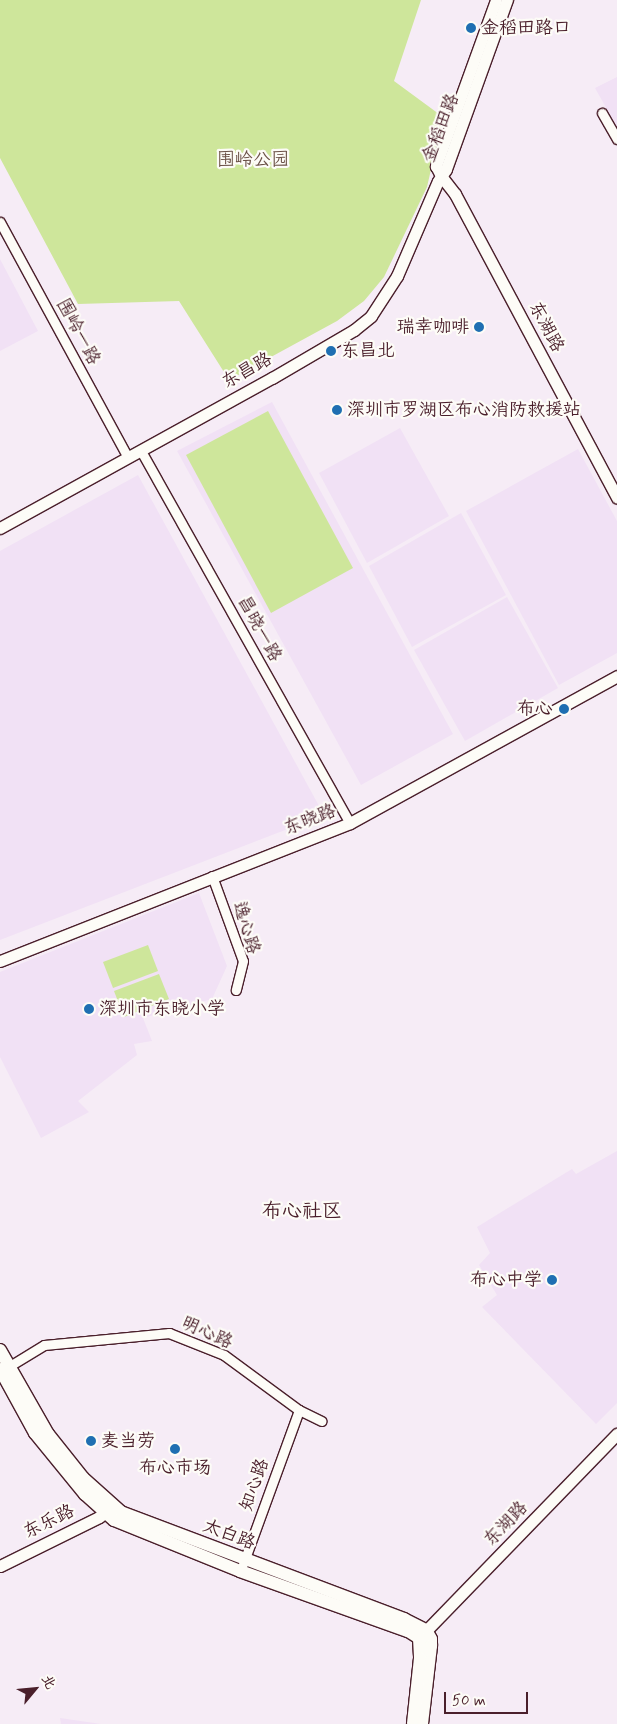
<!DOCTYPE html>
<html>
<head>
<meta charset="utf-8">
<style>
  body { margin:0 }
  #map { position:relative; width:617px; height:1724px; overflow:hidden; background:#f6ecf6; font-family:Mynerve,"LXGW WenKai TC",sans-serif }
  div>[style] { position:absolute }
  .built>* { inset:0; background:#f1e1f5 }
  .green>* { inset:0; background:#cee69b }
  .roads { filter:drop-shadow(1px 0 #4a1f2b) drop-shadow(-1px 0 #4a1f2b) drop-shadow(0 1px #4a1f2b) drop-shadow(0 -1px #4a1f2b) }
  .minor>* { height:9px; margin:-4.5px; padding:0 4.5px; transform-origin:4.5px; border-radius:4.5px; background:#fdfcf7 }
  .tertiary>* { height:11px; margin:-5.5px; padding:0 5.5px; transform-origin:5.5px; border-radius:5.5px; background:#fdfcf7 }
  .secondary>* { height:12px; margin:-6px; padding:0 6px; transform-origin:6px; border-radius:6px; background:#fdfcf7 }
  .dots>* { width:14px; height:14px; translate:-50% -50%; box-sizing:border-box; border:2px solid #fdfcf7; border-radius:50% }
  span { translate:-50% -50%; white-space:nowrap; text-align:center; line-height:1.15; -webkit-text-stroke:4.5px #fdfcf7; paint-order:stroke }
  .poi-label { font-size:18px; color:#4a1f2b }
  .left { translate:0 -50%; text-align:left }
  .right { translate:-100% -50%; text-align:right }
  .street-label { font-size:18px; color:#4a1f2b }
  .park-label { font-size:18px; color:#6b5147 }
  .quarter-label { font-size:20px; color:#4a1f2b }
  .north { position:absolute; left:10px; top:1664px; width:50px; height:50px; -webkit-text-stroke:4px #fdfcf7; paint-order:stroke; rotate:62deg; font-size:14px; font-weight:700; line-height:20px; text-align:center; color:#4a1f2b }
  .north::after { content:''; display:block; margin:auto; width:18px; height:22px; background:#4a1f2b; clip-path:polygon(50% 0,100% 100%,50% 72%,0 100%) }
  .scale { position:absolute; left:444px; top:1692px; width:84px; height:22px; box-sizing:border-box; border:2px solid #4a1f2b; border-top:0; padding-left:6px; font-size:15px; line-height:18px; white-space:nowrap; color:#4a1f2b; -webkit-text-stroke:4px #fdfcf7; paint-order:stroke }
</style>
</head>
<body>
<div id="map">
  <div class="built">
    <i style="clip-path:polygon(617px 77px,617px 127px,595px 88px)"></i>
    <i style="clip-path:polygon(0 259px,38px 331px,0 351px)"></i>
    <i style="clip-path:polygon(272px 402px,453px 734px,361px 785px,177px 451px)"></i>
    <i style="clip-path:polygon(400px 428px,449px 516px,367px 563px,319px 473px)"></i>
    <i style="clip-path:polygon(578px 449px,617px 521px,617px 653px,559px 685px,466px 511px)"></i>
    <i style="clip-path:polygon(138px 475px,324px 815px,0 940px,0 551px)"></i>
    <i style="clip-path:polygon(461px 513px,506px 595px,412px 647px,369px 566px)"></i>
    <i style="clip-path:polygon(507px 597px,558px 688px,465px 741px,414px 650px)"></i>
    <i style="clip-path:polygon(199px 893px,227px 966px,212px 999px,143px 1018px,152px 1041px,134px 1044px,137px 1055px,78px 1101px,89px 1112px,41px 1138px,0 1057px,0 972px)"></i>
    <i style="clip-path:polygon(617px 1151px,617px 1403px,596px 1424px,482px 1307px,497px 1295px,479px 1265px,490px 1253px,477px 1227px,572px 1169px,576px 1174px)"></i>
    <i style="clip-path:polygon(60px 1718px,101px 1724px,61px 1724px)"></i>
  </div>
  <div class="green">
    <i style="clip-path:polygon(0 0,421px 0,394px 81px,443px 117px,427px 187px,384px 277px,364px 301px,337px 321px,229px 380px,179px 301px,78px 304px,0 158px)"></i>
    <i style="clip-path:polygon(268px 411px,353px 568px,271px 613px,186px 455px)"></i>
    <i style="clip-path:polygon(148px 945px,158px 971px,113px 988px,103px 962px)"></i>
    <i style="clip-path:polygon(159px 974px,169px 999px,124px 1017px,114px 991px)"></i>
  </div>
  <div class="roads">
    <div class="minor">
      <i style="left:602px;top:113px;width:30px;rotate:60deg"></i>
      <i style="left:0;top:222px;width:268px;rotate:61.5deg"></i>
      <i style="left:141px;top:451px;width:427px;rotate:60.7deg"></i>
      <i style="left:212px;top:876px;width:90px;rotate:70deg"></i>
      <i style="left:243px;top:961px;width:30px;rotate:104deg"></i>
      <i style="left:8px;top:1367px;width:42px;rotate:-31.4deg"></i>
      <i style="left:44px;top:1345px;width:126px;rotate:-5.5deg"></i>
      <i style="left:169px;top:1333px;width:59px;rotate:21.8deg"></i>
      <i style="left:224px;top:1355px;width:93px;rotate:36.3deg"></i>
      <i style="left:299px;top:1410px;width:25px;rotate:26deg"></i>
      <i style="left:243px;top:1564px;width:164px;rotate:-70deg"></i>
    </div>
    <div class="tertiary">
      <i style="left:496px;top:0;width:177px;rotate:109.9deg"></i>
      <i style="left:436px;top:166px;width:11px;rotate:63deg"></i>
      <i style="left:441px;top:176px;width:23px;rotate:52deg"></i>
      <i style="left:455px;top:194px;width:344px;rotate:61.9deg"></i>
      <i style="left:0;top:528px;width:311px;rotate:-28.9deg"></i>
      <i style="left:272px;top:378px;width:95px;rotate:-30.3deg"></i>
      <i style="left:354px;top:330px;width:22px;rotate:-39deg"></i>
      <i style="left:371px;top:316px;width:48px;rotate:-57deg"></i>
      <i style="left:397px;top:276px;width:103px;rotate:-66.7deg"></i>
      <i style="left:438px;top:181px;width:14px;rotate:-56deg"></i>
      <i style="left:446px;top:169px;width:180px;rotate:-70.2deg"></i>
      <i style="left:0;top:961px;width:376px;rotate:-21.5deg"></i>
      <i style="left:350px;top:823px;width:305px;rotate:-28.8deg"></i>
      <i style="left:0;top:1566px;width:110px;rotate:-26.3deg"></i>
      <i style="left:99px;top:1517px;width:15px;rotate:-37deg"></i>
      <i style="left:420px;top:1637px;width:283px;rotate:-45.9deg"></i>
    </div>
    <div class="secondary">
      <i style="left:0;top:1350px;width:97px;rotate:60.3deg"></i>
      <i style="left:48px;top:1434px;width:56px;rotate:51.5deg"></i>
      <i style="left:83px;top:1478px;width:51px;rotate:41.8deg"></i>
      <i style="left:121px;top:1512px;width:303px;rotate:20.7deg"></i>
      <i style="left:404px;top:1619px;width:25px;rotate:27deg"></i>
      <i style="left:426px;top:1630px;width:10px;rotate:61deg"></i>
      <i style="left:431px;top:1639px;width:7px;rotate:90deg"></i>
      <i style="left:431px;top:1646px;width:79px;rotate:96.6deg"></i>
      <i style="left:0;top:1369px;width:73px;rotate:61.3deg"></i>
      <i style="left:35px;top:1433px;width:79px;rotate:50.7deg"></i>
      <i style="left:85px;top:1494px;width:39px;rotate:42deg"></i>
      <i style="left:114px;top:1520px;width:136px;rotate:22deg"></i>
      <i style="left:240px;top:1571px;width:178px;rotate:19.7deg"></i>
      <i style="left:408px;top:1631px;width:13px;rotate:32deg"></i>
      <i style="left:419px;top:1638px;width:20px;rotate:87deg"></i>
      <i style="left:420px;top:1658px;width:66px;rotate:96.1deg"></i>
    </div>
  </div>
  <div class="dots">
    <i style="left:471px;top:28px;background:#1f6fb2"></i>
    <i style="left:479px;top:327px;background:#1f6fb2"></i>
    <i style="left:331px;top:351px;background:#1f6fb2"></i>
    <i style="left:337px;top:410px;background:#1f6fb2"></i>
    <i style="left:564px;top:709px;background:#1f6fb2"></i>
    <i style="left:89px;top:1009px;background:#1f6fb2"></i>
    <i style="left:552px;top:1280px;background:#1f6fb2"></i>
    <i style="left:91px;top:1441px;background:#1f6fb2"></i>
    <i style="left:175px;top:1449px;background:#1f6fb2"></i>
  </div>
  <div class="poi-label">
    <span class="left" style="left:481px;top:28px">金稻田路口</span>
    <span class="right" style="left:469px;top:327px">瑞幸咖啡</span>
    <span class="left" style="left:341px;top:351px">东昌北</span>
    <span class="left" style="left:347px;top:410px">深圳市罗湖区布心消防救援站</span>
    <span class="right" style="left:553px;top:709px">布心</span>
    <span class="left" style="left:99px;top:1009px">深圳市东晓小学</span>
    <span class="right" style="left:542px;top:1280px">布心中学</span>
    <span class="left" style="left:101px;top:1441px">麦当劳</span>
    <span style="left:175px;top:1468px">布心市场</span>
  </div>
  <div class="street-label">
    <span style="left:441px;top:128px;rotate:-69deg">金稻田路</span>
    <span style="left:546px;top:327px;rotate:62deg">东湖路</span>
    <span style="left:78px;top:332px;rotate:62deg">围岭一路</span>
    <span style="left:247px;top:371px;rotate:-29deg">东昌路</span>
    <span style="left:259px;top:629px;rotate:61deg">昌晓一路</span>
    <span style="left:310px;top:820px;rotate:-21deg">东晓路</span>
    <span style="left:246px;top:928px;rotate:73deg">逸心路</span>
    <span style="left:207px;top:1333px;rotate:24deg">明心路</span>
    <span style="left:255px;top:1485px;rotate:-71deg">知心路</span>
    <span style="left:49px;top:1522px;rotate:-26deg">东乐路</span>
    <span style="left:506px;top:1524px;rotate:-46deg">东湖路</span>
    <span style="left:229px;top:1535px;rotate:21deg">太白路</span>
  </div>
  <div class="park-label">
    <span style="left:253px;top:160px">围岭公园</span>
  </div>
  <div class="quarter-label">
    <span style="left:302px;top:1211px">布心社区</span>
  </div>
  <div class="north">北</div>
  <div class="scale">50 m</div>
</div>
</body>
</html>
